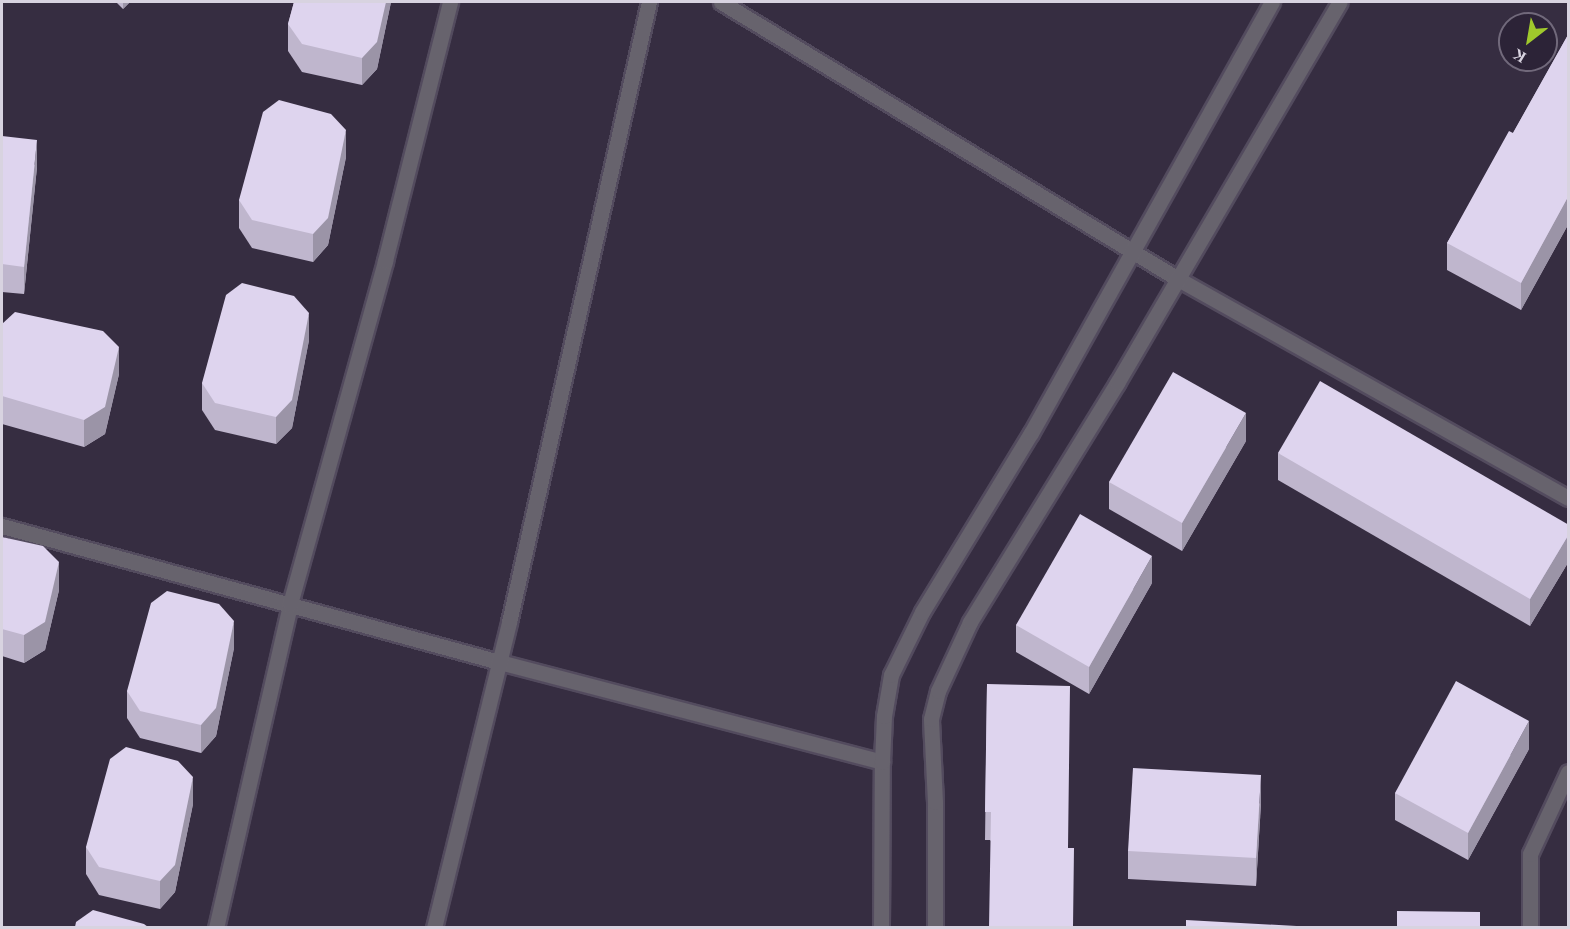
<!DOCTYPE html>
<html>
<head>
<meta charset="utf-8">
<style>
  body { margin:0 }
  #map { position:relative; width:1570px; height:929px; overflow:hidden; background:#362d41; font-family:Spectral,serif }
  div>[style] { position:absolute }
  .roads { filter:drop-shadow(2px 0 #534b5e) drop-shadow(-2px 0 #534b5e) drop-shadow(0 2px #534b5e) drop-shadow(0 -2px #534b5e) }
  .minor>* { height:15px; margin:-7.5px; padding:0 7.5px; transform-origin:7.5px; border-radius:7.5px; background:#67636d }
  .tertiary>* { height:15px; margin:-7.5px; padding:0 7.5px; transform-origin:7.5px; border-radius:7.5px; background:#67636d }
  .wall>* { inset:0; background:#bfb6cd }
  .shaded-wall>* { inset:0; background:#9b94a7 }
  .building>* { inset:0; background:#ded4ee }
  span { translate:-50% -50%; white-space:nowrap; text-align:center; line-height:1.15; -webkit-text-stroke:6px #2c2337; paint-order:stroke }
  .frame { position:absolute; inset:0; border:3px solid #d8d3e0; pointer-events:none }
  .north { position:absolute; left:1498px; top:12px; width:60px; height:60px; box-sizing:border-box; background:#2c2337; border:2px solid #71697b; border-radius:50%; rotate:211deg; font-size:16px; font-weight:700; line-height:24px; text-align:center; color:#d8d3e0 }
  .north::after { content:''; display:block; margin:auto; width:21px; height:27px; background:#a0c92c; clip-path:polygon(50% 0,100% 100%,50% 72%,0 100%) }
</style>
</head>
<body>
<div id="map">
  <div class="roads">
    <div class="minor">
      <i style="left:721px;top:2px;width:534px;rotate:31.22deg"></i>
      <i style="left:1178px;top:279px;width:447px;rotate:29.3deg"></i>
      <i style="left:2px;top:526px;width:515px;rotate:15.3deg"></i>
      <i style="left:499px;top:662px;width:396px;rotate:14.6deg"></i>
      <i style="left:216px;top:928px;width:332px;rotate:-77.1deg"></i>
      <i style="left:290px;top:604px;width:356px;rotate:-74.5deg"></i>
      <i style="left:385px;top:261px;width:267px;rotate:-75.9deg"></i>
      <i style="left:434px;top:928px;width:315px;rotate:-76.2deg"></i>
      <i style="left:509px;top:622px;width:636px;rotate:-77.28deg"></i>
      <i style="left:1530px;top:928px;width:74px;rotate:-90deg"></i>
      <i style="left:1530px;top:854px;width:90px;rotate:-65.1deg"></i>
    </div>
    <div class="tertiary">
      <i style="left:881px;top:928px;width:166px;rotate:-89.7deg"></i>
      <i style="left:882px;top:762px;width:46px;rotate:-87.5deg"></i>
      <i style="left:884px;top:716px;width:42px;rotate:-80.3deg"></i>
      <i style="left:891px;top:675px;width:70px;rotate:-63.8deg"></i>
      <i style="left:922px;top:612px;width:210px;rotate:-58.7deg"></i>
      <i style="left:1031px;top:433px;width:494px;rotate:-60.8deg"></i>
      <i style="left:935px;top:928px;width:126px;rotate:-90deg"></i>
      <i style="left:935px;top:802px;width:83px;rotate:-92.8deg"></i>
      <i style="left:931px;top:719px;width:29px;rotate:-76deg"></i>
      <i style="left:938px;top:691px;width:76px;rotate:-65.1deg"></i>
      <i style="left:970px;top:622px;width:281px;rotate:-58.4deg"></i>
      <i style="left:1117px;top:383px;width:441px;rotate:-59.7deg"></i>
    </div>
  </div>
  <div class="wall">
    <i style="clip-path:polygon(116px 2px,130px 2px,123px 9px)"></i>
    <i style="clip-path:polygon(294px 2px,391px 2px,377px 69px,362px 85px,302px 72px,288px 51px,288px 24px)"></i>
    <i style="clip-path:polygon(1569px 33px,1569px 223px,1521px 310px,1447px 270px,1447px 243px,1513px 133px)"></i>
    <i style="clip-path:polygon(2px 136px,37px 167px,24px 294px,2px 292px)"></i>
    <i style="clip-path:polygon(346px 157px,328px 245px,313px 262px,252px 248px,239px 228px,239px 200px)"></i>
    <i style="clip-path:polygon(2px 324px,119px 374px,105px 434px,84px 447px,2px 424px)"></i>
    <i style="clip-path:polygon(309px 340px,292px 428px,276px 444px,215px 430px,202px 410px,202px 383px)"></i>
    <i style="clip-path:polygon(1246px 441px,1182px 551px,1109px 509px,1109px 482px)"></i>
    <i style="clip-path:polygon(1278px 453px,1569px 525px,1569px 561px,1530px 626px,1278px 480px)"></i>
    <i style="clip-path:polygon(2px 537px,59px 590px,45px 650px,24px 663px,2px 656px)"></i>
    <i style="clip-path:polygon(1152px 583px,1089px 694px,1016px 652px,1016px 625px)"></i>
    <i style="clip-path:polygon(234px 648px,216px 736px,201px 753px,140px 738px,127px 718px,127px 691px)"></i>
    <i style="clip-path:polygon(987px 684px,1068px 848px,1073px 927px,990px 840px,985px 840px)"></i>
    <i style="clip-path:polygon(1529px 749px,1468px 860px,1395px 820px,1395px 793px)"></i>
    <i style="clip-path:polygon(1261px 803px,1256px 886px,1128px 879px,1128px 851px)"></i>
    <i style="clip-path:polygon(193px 804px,175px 892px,160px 909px,99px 895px,86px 874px,86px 847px)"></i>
  </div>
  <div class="shaded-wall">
    <i style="clip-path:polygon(123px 2px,130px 2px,123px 9px)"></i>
    <i style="clip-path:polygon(386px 2px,391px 2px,377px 69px,362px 85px,362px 58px)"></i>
    <i style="clip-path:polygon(346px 130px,346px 157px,328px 245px,313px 262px,313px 234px)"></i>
    <i style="clip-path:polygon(37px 140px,37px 167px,24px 294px,24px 267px)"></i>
    <i style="clip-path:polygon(1569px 195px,1569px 223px,1521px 310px,1521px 283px)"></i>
    <i style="clip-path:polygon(309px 313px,309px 340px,292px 428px,276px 444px,276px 417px)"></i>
    <i style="clip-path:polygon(119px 347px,119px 374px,105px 434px,84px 447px,84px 420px)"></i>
    <i style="clip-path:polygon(1246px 413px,1246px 441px,1182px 551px,1182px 523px)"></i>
    <i style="clip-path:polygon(1569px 534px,1569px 561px,1530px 626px,1530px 599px)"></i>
    <i style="clip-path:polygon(1152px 556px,1152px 583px,1089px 694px,1089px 667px)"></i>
    <i style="clip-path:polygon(59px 562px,59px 590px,45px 650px,24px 663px,24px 635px)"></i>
    <i style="clip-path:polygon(234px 621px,234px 648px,216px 736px,201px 753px,201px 725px)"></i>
    <i style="clip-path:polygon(1529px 721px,1529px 749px,1468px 860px,1468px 833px)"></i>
    <i style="clip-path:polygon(1261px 775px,1261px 803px,1256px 886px,1256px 858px)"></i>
    <i style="clip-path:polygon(193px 777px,193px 804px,175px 892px,160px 909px,160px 881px)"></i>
  </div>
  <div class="building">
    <i style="clip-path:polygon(294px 2px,386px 2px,377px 42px,362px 58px,302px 44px,288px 24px)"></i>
    <i style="clip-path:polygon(1569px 33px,1569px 195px,1521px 283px,1447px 243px,1509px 131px,1513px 133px)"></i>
    <i style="clip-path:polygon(279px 100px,331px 114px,346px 130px,328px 218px,313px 234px,252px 220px,239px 200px,263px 112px)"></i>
    <i style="clip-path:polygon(2px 136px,37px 140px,24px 267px,2px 264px)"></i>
    <i style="clip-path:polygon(242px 283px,294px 296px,309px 313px,292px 400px,276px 417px,215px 403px,202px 383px,226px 295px)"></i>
    <i style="clip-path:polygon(15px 312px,103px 331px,119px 347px,105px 407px,84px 420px,2px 396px,2px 324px)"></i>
    <i style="clip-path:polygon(1173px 372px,1246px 413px,1182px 523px,1109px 482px)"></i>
    <i style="clip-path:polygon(1320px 381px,1569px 525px,1569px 534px,1530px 599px,1278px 453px)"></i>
    <i style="clip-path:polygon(1080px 514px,1152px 556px,1089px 667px,1016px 625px)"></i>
    <i style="clip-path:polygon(2px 537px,43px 546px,59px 562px,45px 622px,24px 635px,2px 629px)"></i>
    <i style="clip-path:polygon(167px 591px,219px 604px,234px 621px,216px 708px,201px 725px,140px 711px,127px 691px,151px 603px)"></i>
    <i style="clip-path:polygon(1456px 681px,1529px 721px,1468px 833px,1395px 793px)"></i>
    <i style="clip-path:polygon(987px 684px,1070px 686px,1068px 848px,1074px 848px,1073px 927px,989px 927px,991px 812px,985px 812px)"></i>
    <i style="clip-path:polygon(126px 747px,178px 761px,193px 777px,175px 865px,160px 881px,99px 867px,86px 847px,110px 759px)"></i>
    <i style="clip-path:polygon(1133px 768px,1261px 775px,1256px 858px,1128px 851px)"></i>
    <i style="clip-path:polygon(93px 910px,144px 924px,148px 927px,75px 927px,76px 922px)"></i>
    <i style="clip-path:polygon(1397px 911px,1480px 912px,1480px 927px,1397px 927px)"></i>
    <i style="clip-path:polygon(1186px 920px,1314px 927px,1186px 927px)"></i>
  </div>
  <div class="frame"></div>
  <div class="north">K</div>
</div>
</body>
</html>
